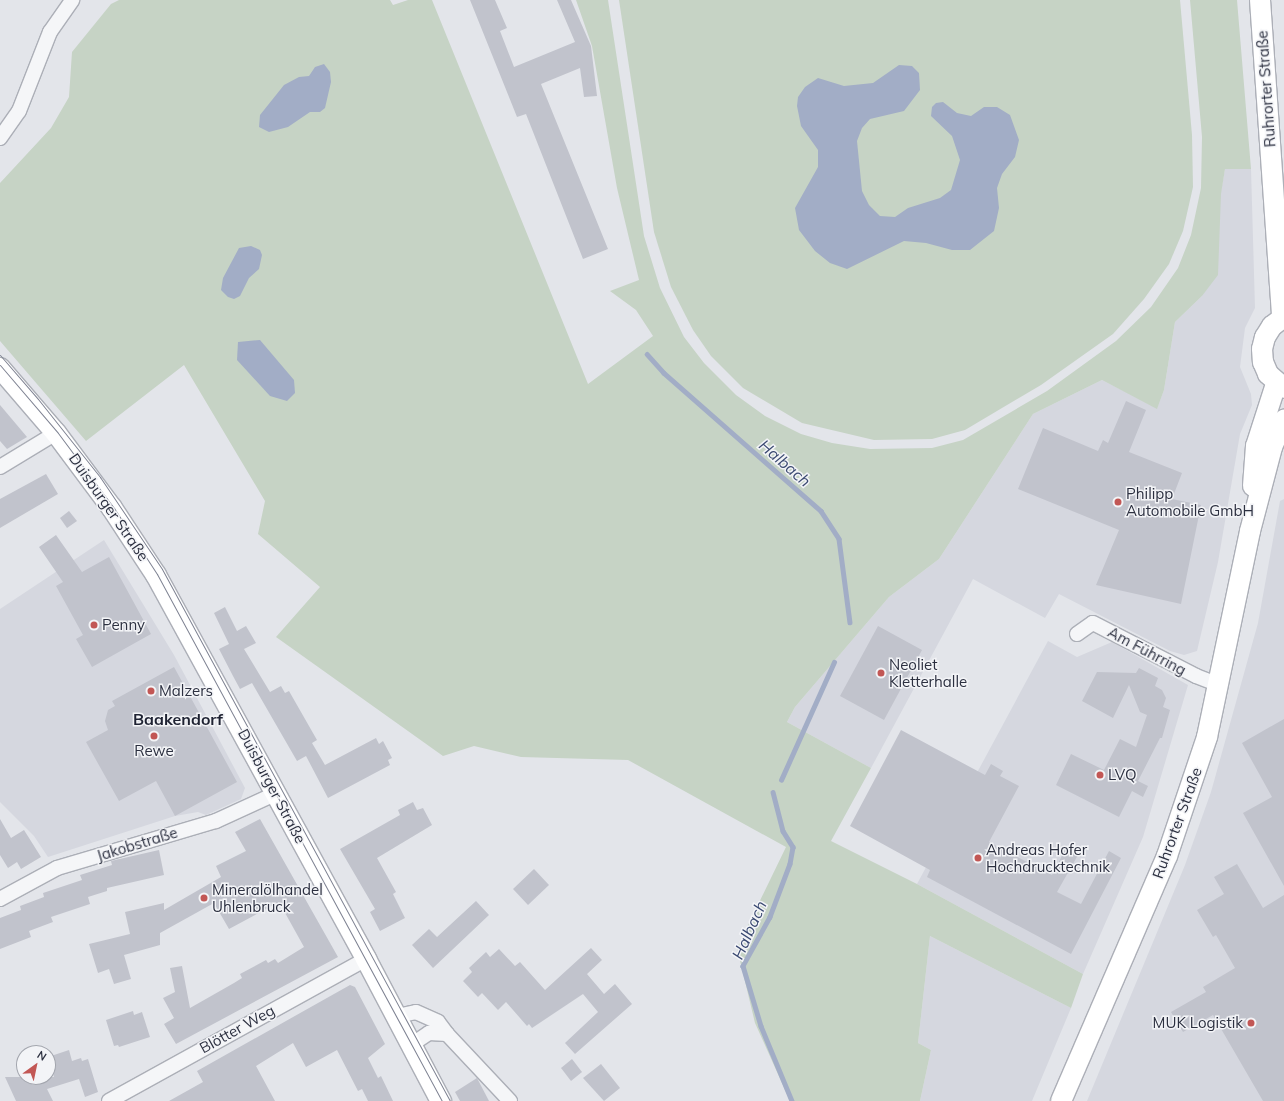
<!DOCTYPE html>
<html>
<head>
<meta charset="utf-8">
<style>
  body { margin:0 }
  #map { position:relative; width:1284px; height:1101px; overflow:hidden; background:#e3e5ea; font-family:Mulish,sans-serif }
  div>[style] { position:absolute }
  .built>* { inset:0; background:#d5d7df }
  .green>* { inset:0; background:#c6d3c5 }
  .water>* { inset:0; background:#a2adc6 }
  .stream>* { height:4.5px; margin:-2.25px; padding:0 2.25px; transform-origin:2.25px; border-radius:2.25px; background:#a2adc6 }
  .building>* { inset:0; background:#c1c3cc }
  .roads { filter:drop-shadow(1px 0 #acafb7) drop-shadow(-1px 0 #acafb7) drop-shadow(0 1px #acafb7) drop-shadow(0 -1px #acafb7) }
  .street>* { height:14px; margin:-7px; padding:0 7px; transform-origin:7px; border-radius:7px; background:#f5f6f8 }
  .secondary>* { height:20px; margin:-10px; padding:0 10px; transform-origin:10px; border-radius:10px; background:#fff }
  .tram>* { height:1px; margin:-0.5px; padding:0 0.5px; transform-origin:0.5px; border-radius:0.5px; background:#7e8292 }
  .dots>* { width:11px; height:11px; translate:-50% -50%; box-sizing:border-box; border:2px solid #f3f4f7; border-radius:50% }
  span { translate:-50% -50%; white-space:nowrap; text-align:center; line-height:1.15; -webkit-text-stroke:3px #f3f4f7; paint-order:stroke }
  .street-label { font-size:15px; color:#2c3040 }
  .poi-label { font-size:15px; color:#2c3040 }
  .left { translate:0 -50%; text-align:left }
  .right { translate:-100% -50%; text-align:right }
  .water-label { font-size:16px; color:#3a4971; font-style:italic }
  .neighbourhood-label { font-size:16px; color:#1e2232; font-weight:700 }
  .north { position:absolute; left:16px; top:1045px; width:40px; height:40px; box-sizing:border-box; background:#f3f4f7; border:1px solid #a3a6ae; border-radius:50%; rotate:33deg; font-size:11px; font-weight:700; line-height:16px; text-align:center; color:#2c3040 }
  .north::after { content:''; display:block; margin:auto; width:14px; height:18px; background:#c25755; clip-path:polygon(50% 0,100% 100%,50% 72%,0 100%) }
</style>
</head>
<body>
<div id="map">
  <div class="built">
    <i style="clip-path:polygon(1225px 169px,1251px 169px,1255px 308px,1245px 328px,1240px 367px,1251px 394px,1252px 405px,1240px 434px,1218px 562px,1197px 651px,1184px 655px,1170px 651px,1059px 594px,1045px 618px,973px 579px,871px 768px,787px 722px,795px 707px,889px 597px,939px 559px,1033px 414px,1102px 380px,1157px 408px,1164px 390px,1175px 322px,1202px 296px)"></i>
    <i style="clip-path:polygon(1284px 499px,1284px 1101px,1087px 1101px,1185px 865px,1211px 792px,1258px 623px,1280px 501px)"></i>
    <i style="clip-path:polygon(104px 540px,174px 655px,245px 788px,241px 799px,206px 815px,198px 812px,175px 816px,48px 857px,34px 836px,0 802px,0 609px)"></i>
    <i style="clip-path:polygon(1048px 641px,1077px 657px,1112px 642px,1188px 685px,1143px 837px,1083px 974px,917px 884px)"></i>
    <i style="clip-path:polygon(930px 936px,1071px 1008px,1032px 1101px,920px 1101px,931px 1050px,918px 1043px)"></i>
  </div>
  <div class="green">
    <i style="clip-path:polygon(119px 0,390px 0,393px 5px,408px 0,432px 0,588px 384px,653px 336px,636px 310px,610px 291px,639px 280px,617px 188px,592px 46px,576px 0,608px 0,644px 236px,660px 288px,684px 337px,704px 363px,736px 395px,765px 416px,801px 434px,832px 443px,870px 449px,932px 448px,963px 440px,1047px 391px,1116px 341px,1151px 307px,1178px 268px,1191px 235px,1201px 188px,1202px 137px,1190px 0,1237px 0,1251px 169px,1225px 169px,1221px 194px,1218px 275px,1202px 296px,1175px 322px,1164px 390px,1157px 409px,1102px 380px,1033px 414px,939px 559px,889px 597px,795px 707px,787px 722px,871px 768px,831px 841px,917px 884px,1083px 974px,1071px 1008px,930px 936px,918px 1043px,931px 1050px,920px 1101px,790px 1101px,755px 1023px,737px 948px,786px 847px,628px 760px,521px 757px,474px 746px,443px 756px,276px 637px,320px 587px,258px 534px,265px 501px,184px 365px,86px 441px,0 341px,0 183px,51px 128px,69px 97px,72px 52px,111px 4px)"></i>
    <i style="clip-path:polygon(619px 0,1180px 0,1192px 135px,1193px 187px,1183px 231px,1169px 264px,1144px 299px,1113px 334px,1041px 385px,965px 430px,932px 439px,874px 440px,802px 423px,743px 388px,711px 356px,693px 330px,671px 287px,654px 232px)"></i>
  </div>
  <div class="water">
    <i style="clip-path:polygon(324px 64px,330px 72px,331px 82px,325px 108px,320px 112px,310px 112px,288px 127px,269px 132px,259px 127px,260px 115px,284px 85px,299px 77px,309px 76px,315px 67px)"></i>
    <i style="clip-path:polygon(899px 65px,912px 66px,919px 73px,920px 90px,904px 111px,870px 119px,862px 128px,857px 141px,862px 191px,869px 205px,880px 216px,895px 217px,908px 208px,940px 198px,951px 190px,960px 160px,952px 136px,931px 116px,932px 107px,936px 103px,943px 102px,957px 113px,971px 116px,984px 107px,997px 107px,1010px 115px,1019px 140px,1015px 157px,1002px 174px,997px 188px,999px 208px,994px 231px,970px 250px,952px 250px,926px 243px,904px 241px,847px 269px,830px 263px,815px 251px,799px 230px,795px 208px,818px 167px,818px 150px,801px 126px,797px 106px,798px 97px,805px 87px,818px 78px,844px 86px,873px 83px)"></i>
    <i style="clip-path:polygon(251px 246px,260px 250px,262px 255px,259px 269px,249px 278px,240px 296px,234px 299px,228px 297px,221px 290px,223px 278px,239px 248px)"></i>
    <i style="clip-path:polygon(260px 340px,294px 380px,295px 393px,287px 401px,270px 396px,237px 360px,238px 342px)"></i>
  </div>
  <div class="stream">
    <i style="left:647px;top:354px;width:25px;rotate:48deg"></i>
    <i style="left:664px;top:373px;width:209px;rotate:41.3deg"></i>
    <i style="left:821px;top:511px;width:33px;rotate:57deg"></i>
    <i style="left:839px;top:539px;width:84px;rotate:82.5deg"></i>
    <i style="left:781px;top:780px;width:129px;rotate:-65.8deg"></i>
    <i style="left:773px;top:792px;width:40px;rotate:75.6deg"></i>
    <i style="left:783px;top:831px;width:19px;rotate:58deg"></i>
    <i style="left:793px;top:847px;width:17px;rotate:100deg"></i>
    <i style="left:790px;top:864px;width:57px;rotate:110.7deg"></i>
    <i style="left:770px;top:917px;width:56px;rotate:118.9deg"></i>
    <i style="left:743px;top:966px;width:63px;rotate:73.3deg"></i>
    <i style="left:761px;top:1026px;width:81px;rotate:67.5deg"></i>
  </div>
  <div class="building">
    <i style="clip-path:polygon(470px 0,495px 0,507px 28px,500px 31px,514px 67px,575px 42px,557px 0,571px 0,591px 46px,597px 96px,584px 97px,580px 68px,541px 84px,608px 249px,583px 259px,526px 114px,517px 117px)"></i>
    <i style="clip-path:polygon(1126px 401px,1146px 410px,1129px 452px,1182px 473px,1172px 499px,1201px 505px,1181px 604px,1096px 585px,1119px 530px,1018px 489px,1043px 428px,1098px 451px,1103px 440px,1108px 443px)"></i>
    <i style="clip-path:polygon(0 405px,27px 437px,7px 449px,0 441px)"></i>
    <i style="clip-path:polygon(46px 474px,58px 494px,0 528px,0 499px)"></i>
    <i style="clip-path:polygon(69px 511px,77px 521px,67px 528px,60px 518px)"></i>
    <i style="clip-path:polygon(56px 535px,82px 572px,109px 557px,151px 634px,92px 667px,76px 639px,83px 635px,56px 586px,63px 582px,39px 547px)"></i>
    <i style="clip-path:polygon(225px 607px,237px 631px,246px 626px,256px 643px,244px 649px,270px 692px,281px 686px,285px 693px,289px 691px,317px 740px,312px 743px,325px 765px,376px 738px,379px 744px,383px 741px,392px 758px,388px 760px,390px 765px,328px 798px,306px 756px,297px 761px,252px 683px,240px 689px,233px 676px,219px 649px,229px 644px,214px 613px)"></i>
    <i style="clip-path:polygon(878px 626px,922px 650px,884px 720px,840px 696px)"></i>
    <i style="clip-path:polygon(174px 667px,237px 782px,175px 816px,156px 781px,119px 801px,86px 742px,108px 730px,105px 721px,108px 710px,115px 706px,112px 701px)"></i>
    <i style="clip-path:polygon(1139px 668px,1158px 678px,1155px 686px,1162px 690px,1166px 698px,1163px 707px,1170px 710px,1162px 738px,1160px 738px,1138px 781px,1148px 786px,1143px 797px,1132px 791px,1119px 817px,1056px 785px,1071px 754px,1104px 770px,1120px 739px,1136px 747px,1147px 715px,1140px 712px,1129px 685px,1113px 718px,1082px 701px,1097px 672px,1136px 673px)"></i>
    <i style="clip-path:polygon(1284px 719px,1284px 886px,1243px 813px,1272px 797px,1242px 743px)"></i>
    <i style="clip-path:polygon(901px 730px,985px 775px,991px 764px,1003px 771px,1000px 776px,1019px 786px,989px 842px,1052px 875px,1066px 848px,1078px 855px,1057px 892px,1081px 904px,1109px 851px,1121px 858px,1071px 954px,927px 877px,930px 870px,850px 826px)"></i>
    <i style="clip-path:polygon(413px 802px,417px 810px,423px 808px,432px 825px,377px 858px,396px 892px,393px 894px,405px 918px,380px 931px,370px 912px,375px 909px,340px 849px,400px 815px,398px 810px)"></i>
    <i style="clip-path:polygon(0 819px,11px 838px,24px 830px,41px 857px,21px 869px,17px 862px,8px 868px,0 855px)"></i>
    <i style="clip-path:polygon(260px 819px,338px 957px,176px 1044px,164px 1024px,174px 1018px,163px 998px,175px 992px,170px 968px,182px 966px,190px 1008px,234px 983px,242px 978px,240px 974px,266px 960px,268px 963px,275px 959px,278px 963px,304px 947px,279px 902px,229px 929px,214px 903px,160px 933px,160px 945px,124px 955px,131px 979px,114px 984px,109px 969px,98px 973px,89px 944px,130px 934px,125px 912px,164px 903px,164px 910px,221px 877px,216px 866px,246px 851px,235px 832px)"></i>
    <i style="clip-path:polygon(159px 850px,164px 875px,107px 888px,107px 891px,88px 897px,90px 904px,51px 917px,53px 922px,29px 931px,31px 937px,0 949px,0 918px,21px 910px,20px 906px,44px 897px,43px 893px,82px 880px,80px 875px,112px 865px,111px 861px)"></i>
    <i style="clip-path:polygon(1237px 864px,1263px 908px,1284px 895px,1284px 1101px,1263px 1101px,1213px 1015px,1183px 1032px,1171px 1012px,1206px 992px,1203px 987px,1235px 968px,1216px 935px,1213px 937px,1197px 910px,1224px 894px,1214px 877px)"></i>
    <i style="clip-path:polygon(534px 869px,549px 885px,528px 905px,513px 889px)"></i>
    <i style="clip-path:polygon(476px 901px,489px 915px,433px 968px,412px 945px,429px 929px,437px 937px)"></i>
    <i style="clip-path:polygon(591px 948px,602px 960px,587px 974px,604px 994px,615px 984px,632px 1004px,575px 1054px,565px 1043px,598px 1012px,583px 994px,532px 1028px,529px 1024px,527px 1026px,506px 1002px,498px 1010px,482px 993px,478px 997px,463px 981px,472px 972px,469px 968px,486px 952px,490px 957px,499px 949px,515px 966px,520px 962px,545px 990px)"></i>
    <i style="clip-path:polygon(350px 985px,355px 987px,385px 1044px,368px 1058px,378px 1078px,381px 1076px,393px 1101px,368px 1101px,362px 1089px,358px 1091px,337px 1050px,306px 1067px,293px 1043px,256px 1066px,275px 1101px,169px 1101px,203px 1082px,197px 1071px)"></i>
    <i style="clip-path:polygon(133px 1011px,134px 1015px,142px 1012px,150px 1037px,119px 1047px,118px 1045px,114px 1046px,106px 1020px)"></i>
    <i style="clip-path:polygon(69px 1050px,72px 1061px,81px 1058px,82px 1061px,88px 1059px,98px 1092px,85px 1097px,79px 1079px,47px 1089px,53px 1101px,16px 1101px,5px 1077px,54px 1077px,48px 1057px)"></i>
    <i style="clip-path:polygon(572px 1059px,582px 1072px,571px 1081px,561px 1068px)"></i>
    <i style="clip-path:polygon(601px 1064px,620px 1088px,604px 1101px,583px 1078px)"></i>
    <i style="clip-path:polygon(477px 1078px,489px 1101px,460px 1101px,455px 1092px)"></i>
  </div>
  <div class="roads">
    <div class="street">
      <i style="left:0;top:138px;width:33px;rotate:-55deg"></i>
      <i style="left:19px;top:111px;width:85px;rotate:-68.6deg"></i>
      <i style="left:50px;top:32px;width:39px;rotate:-55deg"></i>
      <i style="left:0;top:467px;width:66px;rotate:-31.3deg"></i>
      <i style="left:1077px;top:634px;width:19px;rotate:-35deg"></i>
      <i style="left:1093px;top:623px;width:116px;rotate:27.2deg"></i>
      <i style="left:1196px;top:676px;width:25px;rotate:21deg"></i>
      <i style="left:0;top:899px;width:65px;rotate:-28.5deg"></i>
      <i style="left:57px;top:868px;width:166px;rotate:-16.5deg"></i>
      <i style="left:216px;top:821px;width:67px;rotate:-24.7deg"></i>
      <i style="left:397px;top:1016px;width:19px;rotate:-12deg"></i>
      <i style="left:416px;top:1012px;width:24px;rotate:24deg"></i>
      <i style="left:438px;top:1022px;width:15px;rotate:53deg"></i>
      <i style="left:411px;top:1045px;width:22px;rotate:-34deg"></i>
      <i style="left:429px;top:1033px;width:18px;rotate:3deg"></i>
      <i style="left:447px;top:1034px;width:92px;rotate:46.8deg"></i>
      <i style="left:109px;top:1101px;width:294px;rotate:-28.9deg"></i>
    </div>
    <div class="secondary">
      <i style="left:1260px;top:0;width:319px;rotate:86deg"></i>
      <i style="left:1284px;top:317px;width:15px;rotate:143deg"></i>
      <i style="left:1272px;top:326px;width:13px;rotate:122deg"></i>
      <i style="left:1265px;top:337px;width:12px;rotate:104deg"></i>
      <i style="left:1262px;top:349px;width:13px;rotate:86deg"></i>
      <i style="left:1263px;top:362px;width:13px;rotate:67deg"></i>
      <i style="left:1268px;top:374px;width:21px;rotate:41deg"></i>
      <i style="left:0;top:368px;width:86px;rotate:49.3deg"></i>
      <i style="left:56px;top:433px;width:94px;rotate:53.3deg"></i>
      <i style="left:112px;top:508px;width:80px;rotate:56.7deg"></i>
      <i style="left:156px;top:575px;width:438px;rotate:61.3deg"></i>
      <i style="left:366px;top:959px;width:161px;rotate:62.2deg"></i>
      <i style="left:1253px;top:486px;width:40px;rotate:-85.7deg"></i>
      <i style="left:1256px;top:446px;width:65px;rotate:-72.1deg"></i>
      <i style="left:1061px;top:1101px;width:267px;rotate:-66.6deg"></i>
      <i style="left:1167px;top:856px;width:126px;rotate:-71.4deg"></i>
      <i style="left:1207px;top:737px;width:210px;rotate:-78.2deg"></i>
      <i style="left:1250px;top:531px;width:87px;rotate:-75.3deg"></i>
      <i style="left:1272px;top:447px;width:30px;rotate:-66deg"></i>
    </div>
  </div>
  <div class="tram">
    <i style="left:0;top:355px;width:58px;rotate:49.2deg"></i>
    <i style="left:38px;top:399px;width:100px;rotate:51.5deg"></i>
    <i style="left:100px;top:477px;width:111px;rotate:56deg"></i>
    <i style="left:162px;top:569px;width:605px;rotate:61.57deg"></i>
    <i style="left:0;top:365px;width:89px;rotate:49.5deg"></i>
    <i style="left:58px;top:433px;width:94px;rotate:53.3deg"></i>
    <i style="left:114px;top:508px;width:79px;rotate:56.9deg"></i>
    <i style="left:157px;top:574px;width:599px;rotate:61.6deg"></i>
  </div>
  <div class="dots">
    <i style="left:1118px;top:502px;background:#c25755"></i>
    <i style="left:94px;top:625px;background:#c25755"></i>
    <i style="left:881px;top:673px;background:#c25755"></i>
    <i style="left:151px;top:691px;background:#c25755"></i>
    <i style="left:154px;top:736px;background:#c25755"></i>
    <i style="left:1100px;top:775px;background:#c25755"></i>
    <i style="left:978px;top:858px;background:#c25755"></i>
    <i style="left:204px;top:898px;background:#c25755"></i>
    <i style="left:1251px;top:1023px;background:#c25755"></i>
  </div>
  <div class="street-label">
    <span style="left:1266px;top:89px;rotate:-94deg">Ruhrorter Straße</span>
    <span style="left:109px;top:507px;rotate:55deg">Duisburger Straße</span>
    <span style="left:1147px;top:651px;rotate:28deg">Am Führring</span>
    <span style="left:272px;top:786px;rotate:62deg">Duisburger Straße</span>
    <span style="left:1177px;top:823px;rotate:-70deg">Ruhrorter Straße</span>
    <span style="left:137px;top:844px;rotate:-17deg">Jakobstraße</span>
    <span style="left:237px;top:1029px;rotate:-29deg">Blötter Weg</span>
  </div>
  <div class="poi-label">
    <span class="left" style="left:1126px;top:502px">Philipp<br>Automobile GmbH</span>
    <span class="left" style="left:102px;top:625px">Penny</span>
    <span class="left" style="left:889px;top:673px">Neoliet<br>Kletterhalle</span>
    <span class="left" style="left:159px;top:691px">Malzers</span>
    <span style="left:154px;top:751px">Rewe</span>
    <span class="left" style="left:1108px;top:775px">LVQ</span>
    <span class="left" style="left:986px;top:858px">Andreas Hofer<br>Hochdrucktechnik</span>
    <span class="left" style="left:212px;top:898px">Mineralölhandel<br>Uhlenbruck</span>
    <span class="right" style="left:1243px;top:1023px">MUK Logistik</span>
  </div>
  <div class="water-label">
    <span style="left:785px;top:463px;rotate:41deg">Halbach</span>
    <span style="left:749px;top:930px;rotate:-66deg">Halbach</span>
  </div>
  <div class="neighbourhood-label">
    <span style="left:178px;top:719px">Baakendorf</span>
  </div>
  <div class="north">N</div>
</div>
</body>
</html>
